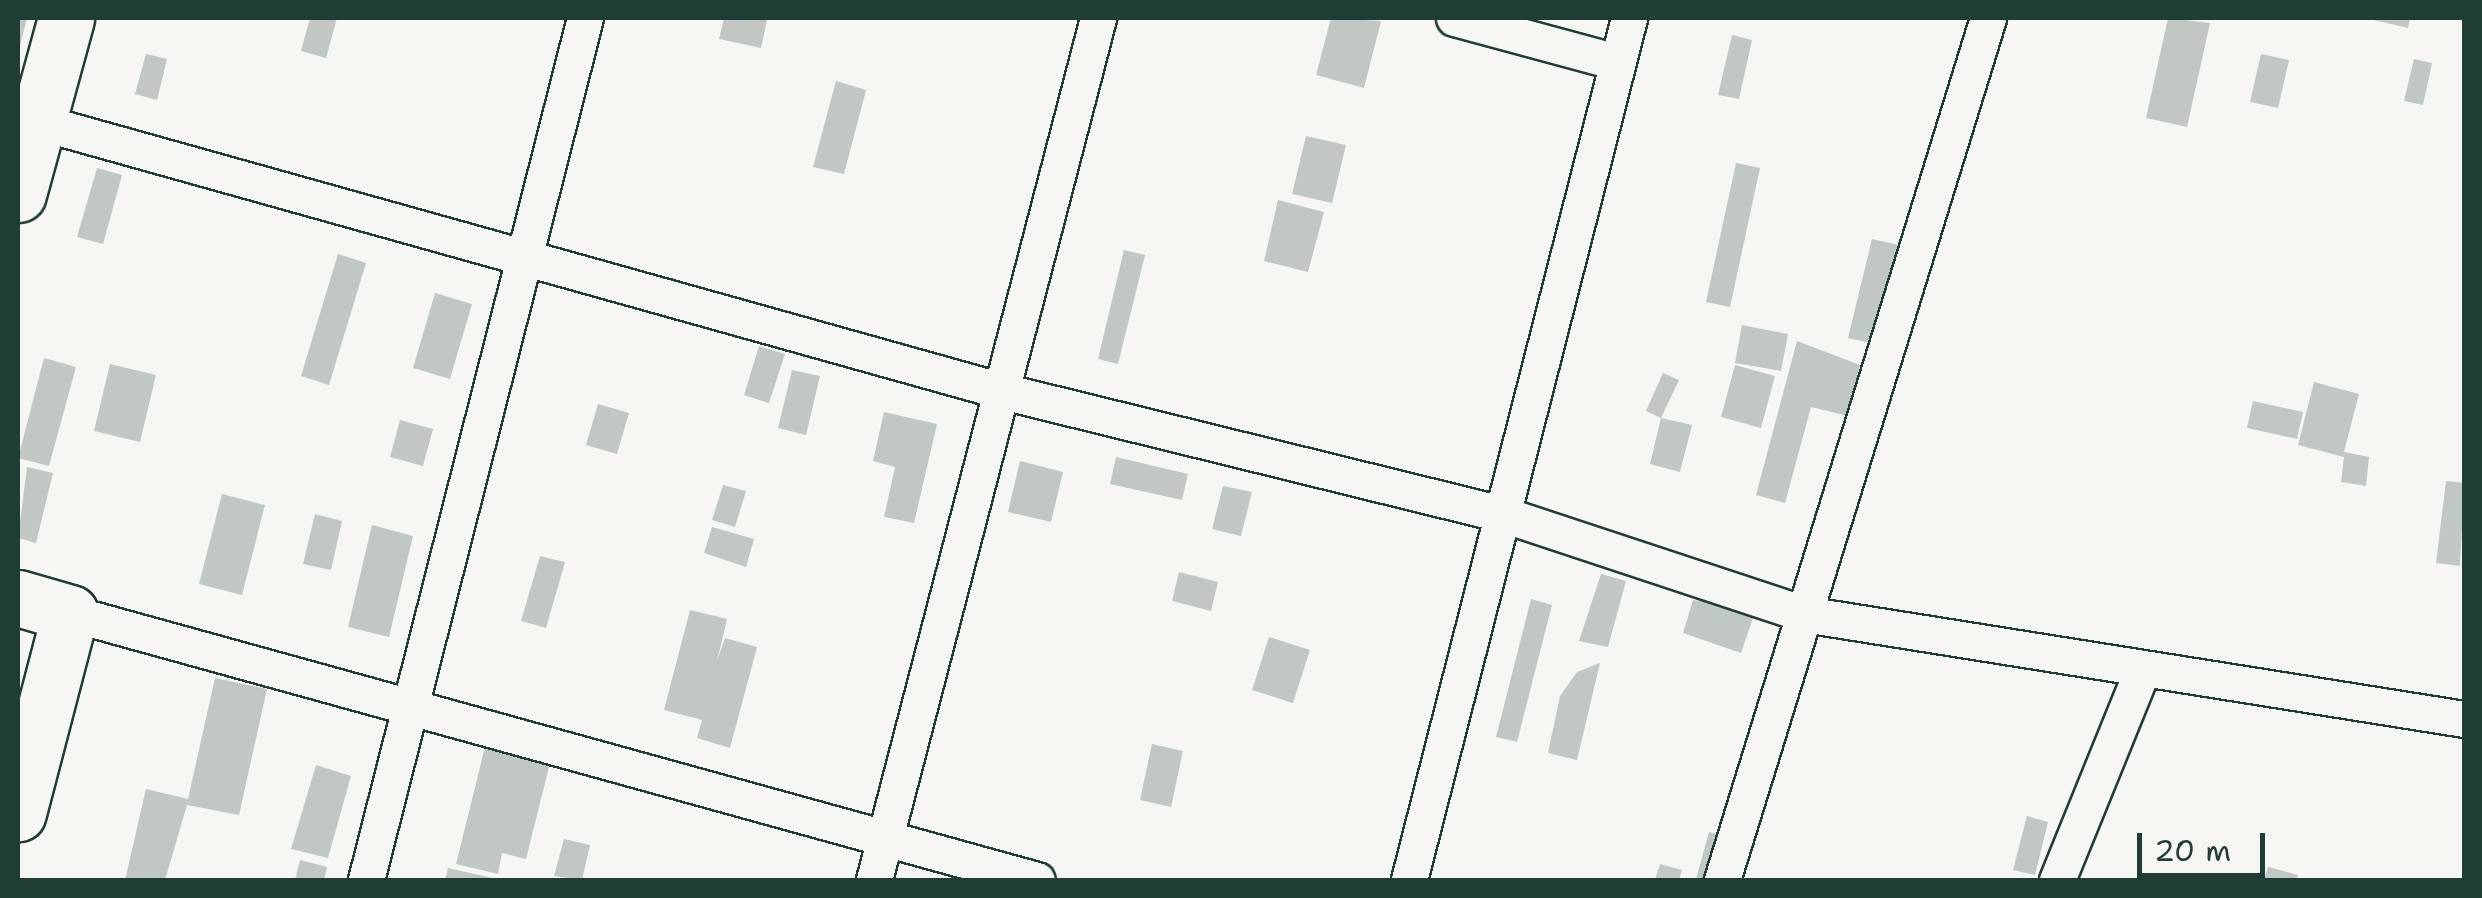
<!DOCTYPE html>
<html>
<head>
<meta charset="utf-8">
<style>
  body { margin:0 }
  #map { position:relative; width:2482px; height:898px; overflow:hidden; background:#f6f6f2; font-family:"Shantell Sans",sans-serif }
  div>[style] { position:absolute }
  .building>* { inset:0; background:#c1c8c3 }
  .roads { filter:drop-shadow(2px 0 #1f3d34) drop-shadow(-2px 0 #1f3d34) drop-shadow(0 2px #1f3d34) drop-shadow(0 -2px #1f3d34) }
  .street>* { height:35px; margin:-17.5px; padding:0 17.5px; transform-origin:17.5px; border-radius:17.5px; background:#f6f6f2 }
  .primary>* { height:55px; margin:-27.5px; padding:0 27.5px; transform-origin:27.5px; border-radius:27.5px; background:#f6f6f2 }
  span { translate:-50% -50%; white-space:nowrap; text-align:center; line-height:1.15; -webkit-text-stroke:10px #f6f6f2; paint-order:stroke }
  .frame { position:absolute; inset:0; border:20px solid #1f3d34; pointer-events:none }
  .scale { position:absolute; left:2137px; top:833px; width:128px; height:45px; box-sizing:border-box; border:5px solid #1f3d34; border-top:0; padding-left:12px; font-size:30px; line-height:35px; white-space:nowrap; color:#1f3d34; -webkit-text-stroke:8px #f6f6f2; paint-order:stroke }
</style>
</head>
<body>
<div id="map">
  <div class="building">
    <i style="clip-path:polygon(18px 18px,27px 18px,19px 50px,18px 50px)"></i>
    <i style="clip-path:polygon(310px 18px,337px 18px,326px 58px,301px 51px)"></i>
    <i style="clip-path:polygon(724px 18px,767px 20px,761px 48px,719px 39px)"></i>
    <i style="clip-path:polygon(1331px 18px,1381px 21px,1364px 88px,1316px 75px)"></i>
    <i style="clip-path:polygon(2168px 18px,2210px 23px,2187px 127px,2146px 118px)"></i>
    <i style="clip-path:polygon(2365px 18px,2410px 18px,2408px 28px)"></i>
    <i style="clip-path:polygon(1732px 35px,1752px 40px,1739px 99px,1718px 95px)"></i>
    <i style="clip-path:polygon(146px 54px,167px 59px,157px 100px,135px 94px)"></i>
    <i style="clip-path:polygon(2261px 54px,2289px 60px,2278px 108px,2250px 102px)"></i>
    <i style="clip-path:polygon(2414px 59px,2432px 63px,2423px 105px,2404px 101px)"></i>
    <i style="clip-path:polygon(836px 81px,866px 90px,844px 174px,813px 167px)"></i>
    <i style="clip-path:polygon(1306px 136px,1346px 145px,1332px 203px,1292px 194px)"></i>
    <i style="clip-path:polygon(1736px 163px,1760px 168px,1730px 307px,1706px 302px)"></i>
    <i style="clip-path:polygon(97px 168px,122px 175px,103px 244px,77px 237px)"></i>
    <i style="clip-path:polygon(1278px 200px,1324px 212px,1308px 272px,1264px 261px)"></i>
    <i style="clip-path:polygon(1872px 239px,1899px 245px,1875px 344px,1848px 338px)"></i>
    <i style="clip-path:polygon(1124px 250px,1145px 255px,1118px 364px,1098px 359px)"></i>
    <i style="clip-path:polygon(338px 254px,366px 263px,329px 385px,301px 376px)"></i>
    <i style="clip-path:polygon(435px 293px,472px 304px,450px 379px,413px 368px)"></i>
    <i style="clip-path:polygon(1742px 325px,1788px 334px,1781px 371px,1735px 363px)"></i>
    <i style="clip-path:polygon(1797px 341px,1860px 365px,1848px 416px,1811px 407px,1785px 503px,1756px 495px)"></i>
    <i style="clip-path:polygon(759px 346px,785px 354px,769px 403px,744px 395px)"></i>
    <i style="clip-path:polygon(44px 358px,76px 367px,49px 466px,18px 458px)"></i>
    <i style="clip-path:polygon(110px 364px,156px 375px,140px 442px,94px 431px)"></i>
    <i style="clip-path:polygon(1735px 365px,1775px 376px,1761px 428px,1721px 417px)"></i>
    <i style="clip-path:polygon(792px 370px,820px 376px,806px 435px,778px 428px)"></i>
    <i style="clip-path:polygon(1663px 373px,1679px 380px,1661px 418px,1646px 411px)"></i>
    <i style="clip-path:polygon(2314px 382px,2359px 394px,2344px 452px,2369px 457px,2366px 486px,2341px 482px,2344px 457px,2298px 445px)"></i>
    <i style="clip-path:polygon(2253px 401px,2303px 412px,2297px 439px,2247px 428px)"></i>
    <i style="clip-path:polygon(598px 404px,629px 413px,617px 454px,586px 445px)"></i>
    <i style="clip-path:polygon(884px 412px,937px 424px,914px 523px,884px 517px,895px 467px,873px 461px)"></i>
    <i style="clip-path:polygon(1661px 418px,1692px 425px,1680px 472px,1650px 464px)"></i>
    <i style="clip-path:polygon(400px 420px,433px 429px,423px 466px,390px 457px)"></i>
    <i style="clip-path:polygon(1116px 457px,1188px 474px,1182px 500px,1110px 484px)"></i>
    <i style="clip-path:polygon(1020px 461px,1063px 472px,1051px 522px,1008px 512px)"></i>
    <i style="clip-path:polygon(27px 467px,53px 473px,36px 543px,18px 538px)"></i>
    <i style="clip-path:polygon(2446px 481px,2464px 483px,2460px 566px,2436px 563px)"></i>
    <i style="clip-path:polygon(723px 485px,746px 491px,735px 527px,712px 520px)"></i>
    <i style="clip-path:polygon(1223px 486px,1252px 492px,1241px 536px,1212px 529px)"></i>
    <i style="clip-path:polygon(222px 494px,265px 505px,242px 595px,199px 584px)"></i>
    <i style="clip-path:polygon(315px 514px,342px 521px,331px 570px,303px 564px)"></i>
    <i style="clip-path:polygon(372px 525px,413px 536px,389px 637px,348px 627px)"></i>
    <i style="clip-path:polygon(712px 527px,754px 539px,746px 567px,704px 553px)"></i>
    <i style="clip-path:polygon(540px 556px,565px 562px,546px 628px,521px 621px)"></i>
    <i style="clip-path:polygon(1179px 572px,1218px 582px,1211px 611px,1172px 601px)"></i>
    <i style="clip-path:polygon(1601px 574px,1626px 581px,1608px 647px,1579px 641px)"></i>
    <i style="clip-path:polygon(1531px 599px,1552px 605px,1517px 742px,1496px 737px)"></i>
    <i style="clip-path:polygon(1693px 600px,1756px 609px,1741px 653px,1683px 633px)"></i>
    <i style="clip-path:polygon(690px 610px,727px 619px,717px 661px,725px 638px,757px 647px,730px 748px,697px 738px,702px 720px,664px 710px)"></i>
    <i style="clip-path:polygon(1269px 637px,1310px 650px,1293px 703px,1252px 690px)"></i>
    <i style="clip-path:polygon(1600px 663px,1577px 760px,1548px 753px,1560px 696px,1577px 672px)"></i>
    <i style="clip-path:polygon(215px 678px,267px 689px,239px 815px,187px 805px,165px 880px,125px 880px,146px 789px,188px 799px)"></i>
    <i style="clip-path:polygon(1152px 744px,1183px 751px,1171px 807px,1140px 800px)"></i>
    <i style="clip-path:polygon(485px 747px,550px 763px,526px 859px,502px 853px,498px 874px,456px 864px)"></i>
    <i style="clip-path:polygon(316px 765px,351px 776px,328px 858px,291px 849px)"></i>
    <i style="clip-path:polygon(2027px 816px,2048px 822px,2035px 875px,2013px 870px)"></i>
    <i style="clip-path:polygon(1709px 832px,1735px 839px,1723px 880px,1696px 879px)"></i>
    <i style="clip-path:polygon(564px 839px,590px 845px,582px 880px,554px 876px)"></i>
    <i style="clip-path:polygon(300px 860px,327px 867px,324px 880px,295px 880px)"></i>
    <i style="clip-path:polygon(1660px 864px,1682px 870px,1679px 880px,1655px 880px)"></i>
    <i style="clip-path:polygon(2268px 867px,2298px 875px,2296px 880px,2264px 880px)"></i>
    <i style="clip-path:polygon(448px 868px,497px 879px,497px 880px,445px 880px)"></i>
  </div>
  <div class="roads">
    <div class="street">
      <i style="left:1454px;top:18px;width:169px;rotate:15.1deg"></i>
      <i style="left:18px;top:116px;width:1022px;rotate:15.61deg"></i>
      <i style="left:1002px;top:391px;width:515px;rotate:13.82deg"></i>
      <i style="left:1502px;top:514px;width:318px;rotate:18.3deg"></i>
      <i style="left:1804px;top:614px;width:668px;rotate:9.04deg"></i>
      <i style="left:70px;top:613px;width:1003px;rotate:15.44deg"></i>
      <i style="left:366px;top:880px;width:889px;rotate:-75.75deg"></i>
      <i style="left:874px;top:880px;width:891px;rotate:-75.43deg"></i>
      <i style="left:1409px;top:880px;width:890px;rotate:-75.68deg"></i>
      <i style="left:1722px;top:880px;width:902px;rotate:-72.85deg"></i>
      <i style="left:2057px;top:880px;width:226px;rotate:-67.9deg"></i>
    </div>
    <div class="primary">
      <i style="left:18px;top:194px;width:182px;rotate:-74.7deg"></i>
      <i style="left:18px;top:598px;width:54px;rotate:16.1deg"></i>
      <i style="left:70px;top:613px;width:207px;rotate:104.6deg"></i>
    </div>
  </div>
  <div class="frame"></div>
  <div class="scale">20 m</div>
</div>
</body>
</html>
